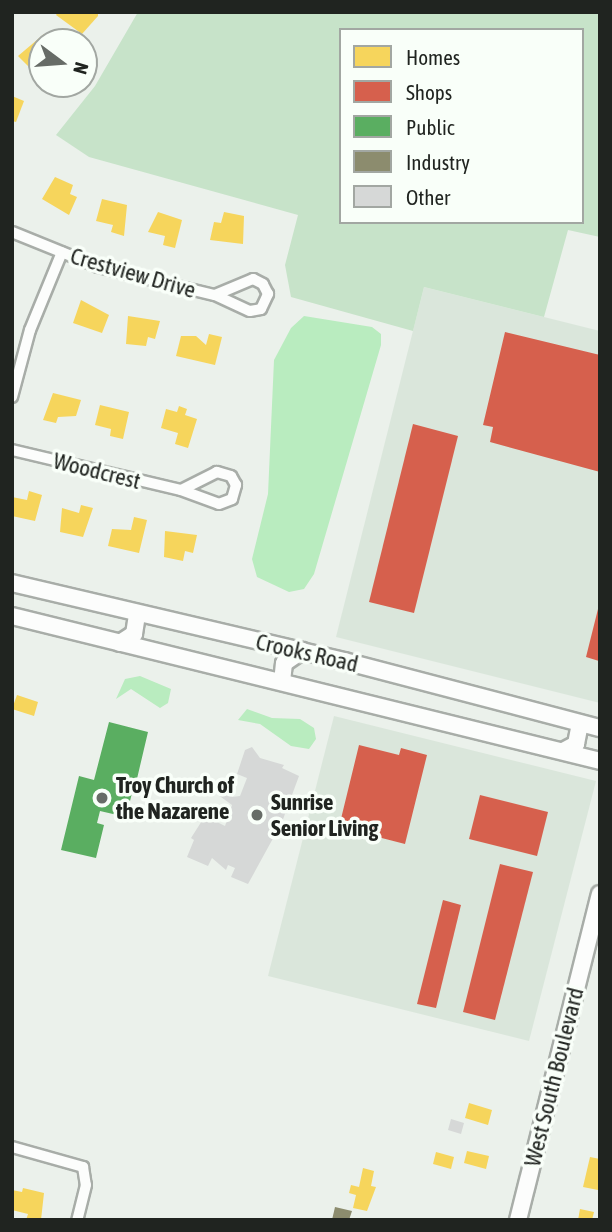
<!DOCTYPE html>
<html>
<head>
<meta charset="utf-8">
<style>
  body { margin:0 }
  #map { position:relative; width:612px; height:1232px; overflow:hidden; background:#ebf1eb; font-family:"Asap Condensed",sans-serif }
  div>[style] { position:absolute }
  .built>* { inset:0; background:#dae6db }
  .green>* { inset:0; background:#c7e3c9 }
  .water>* { inset:0; background:#b9ecbf }
  .homes>* { inset:0; background:#f6d55c }
  .shops>* { inset:0; background:#d6604d }
  .public>* { inset:0; background:#5aae61 }
  .industry>* { inset:0; background:#8c8c6e }
  .building>* { inset:0; background:#d6d8d7 }
  .roads { filter:drop-shadow(2px 0 #a8ada8) drop-shadow(-2px 0 #a8ada8) drop-shadow(0 2px #a8ada8) drop-shadow(0 -2px #a8ada8) }
  .street>* { height:10px; margin:-5px; padding:0 5px; transform-origin:5px; border-radius:5px; background:#fcfdfc }
  .secondary>* { height:16px; margin:-8px; padding:0 8px; transform-origin:8px; border-radius:8px; background:#fcfdfc }
  .dots>* { width:19px; height:19px; translate:-50% -50%; box-sizing:border-box; border:4px solid #f9fff9; border-radius:50% }
  span { translate:-50% -50%; white-space:nowrap; text-align:center; line-height:1.15; -webkit-text-stroke:7px #f9fff9; paint-order:stroke }
  .street-label { font-size:23px; color:#202420 }
  .poi-label { font-size:23px; color:#202420; font-weight:700 }
  .left { translate:0 -50%; text-align:left }
  .frame { position:absolute; inset:0; border:14px solid #202420; pointer-events:none }
  .legend { position:absolute; left:339px; top:28px; width:245px; height:196px; box-sizing:border-box; background:#f9fff9; border:2px solid #a2a7a2; margin:0; padding:9px 12px; list-style:none; font-size:21px; color:#202420 }
  .legend li { display:flex; align-items:center; gap:14px; height:35px }
  .legend b { width:35px; border:2px solid #a2a7a2 }
  .north { position:absolute; left:28px; top:28px; width:70px; height:70px; box-sizing:border-box; background:#f9fff9; border:2px solid #a2a7a2; border-radius:50%; rotate:106deg; font-size:19px; font-weight:700; line-height:28px; text-align:center; color:#202420 }
  .north::after { content:''; display:block; margin:auto; width:24px; height:32px; background:#676c67; clip-path:polygon(50% 0,100% 100%,50% 72%,0 100%) }
</style>
</head>
<body>
<div id="map">
  <div class="built">
    <i style="clip-path:polygon(424px 287px,600px 331px,600px 703px,336px 637px)"></i>
    <i style="clip-path:polygon(334px 716px,596px 781px,529px 1041px,268px 976px)"></i>
  </div>
  <div class="green">
    <i style="clip-path:polygon(evenodd,138px 12px,600px 12px,600px 237px,568px 230px,544px 317px,424px 287px,413px 331px,291px 297px,285px 265px,298px 215px,89px 157px,56px 135px,95px 86px,138px 12px,341px 30px,582px 30px,582px 222px,341px 222px,341px 30px)"></i>
  </div>
  <div class="water">
    <i style="clip-path:polygon(304px 316px,372px 327px,381px 334px,381px 345px,314px 574px,304px 589px,289px 592px,257px 577px,252px 559px,268px 494px,274px 360px,291px 328px)"></i>
    <i style="clip-path:polygon(140px 676px,171px 689px,168px 703px,160px 708px,131px 689px,116px 699px,125px 679px)"></i>
    <i style="clip-path:polygon(247px 709px,272px 718px,300px 719px,314px 728px,316px 739px,309px 749px,291px 746px,260px 724px,238px 720px)"></i>
  </div>
  <div class="homes">
    <i style="clip-path:polygon(58px 12px,98px 12px,98px 16px,82px 34px,56px 15px)"></i>
    <i style="clip-path:polygon(44px 34px,52px 42px,42px 42px,42px 71px,36px 64px,31px 69px,18px 56px)"></i>
    <i style="clip-path:polygon(12px 96px,24px 101px,16px 122px,12px 121px)"></i>
    <i style="clip-path:polygon(55px 177px,73px 185px,70px 194px,77px 197px,69px 215px,42px 199px)"></i>
    <i style="clip-path:polygon(102px 199px,127px 205px,124px 236px,111px 232px,113px 225px,96px 221px)"></i>
    <i style="clip-path:polygon(158px 212px,182px 220px,175px 248px,163px 245px,165px 236px,148px 232px)"></i>
    <i style="clip-path:polygon(224px 212px,244px 216px,243px 244px,210px 240px,214px 222px,221px 223px)"></i>
    <i style="clip-path:polygon(81px 300px,109px 315px,102px 333px,73px 323px)"></i>
    <i style="clip-path:polygon(128px 316px,160px 321px,155px 339px,148px 337px,146px 346px,126px 344px)"></i>
    <i style="clip-path:polygon(209px 334px,222px 337px,215px 365px,176px 356px,181px 336px,196px 336px,206px 345px)"></i>
    <i style="clip-path:polygon(53px 393px,81px 400px,76px 416px,58px 417px,56px 423px,43px 420px)"></i>
    <i style="clip-path:polygon(100px 405px,129px 412px,123px 439px,110px 436px,111px 429px,95px 425px)"></i>
    <i style="clip-path:polygon(179px 406px,187px 409px,185px 415px,197px 419px,188px 448px,175px 444px,178px 433px,161px 428px,166px 409px,177px 412px)"></i>
    <i style="clip-path:polygon(29px 491px,42px 495px,35px 521px,12px 516px,12px 497px,27px 500px)"></i>
    <i style="clip-path:polygon(81px 505px,93px 508px,83px 537px,60px 532px,62px 508px,79px 513px)"></i>
    <i style="clip-path:polygon(134px 517px,147px 520px,139px 553px,108px 546px,112px 529px,131px 530px)"></i>
    <i style="clip-path:polygon(165px 531px,197px 535px,193px 553px,185px 551px,183px 561px,164px 557px)"></i>
    <i style="clip-path:polygon(17px 695px,38px 702px,34px 716px,12px 709px)"></i>
    <i style="clip-path:polygon(469px 1103px,492px 1110px,488px 1125px,465px 1118px)"></i>
    <i style="clip-path:polygon(467px 1151px,489px 1156px,486px 1169px,464px 1163px)"></i>
    <i style="clip-path:polygon(436px 1152px,454px 1157px,451px 1169px,433px 1164px)"></i>
    <i style="clip-path:polygon(590px 1157px,600px 1159px,598px 1190px,583px 1187px)"></i>
    <i style="clip-path:polygon(363px 1168px,374px 1171px,371px 1186px,376px 1187px,367px 1211px,353px 1208px,356px 1195px,349px 1193px,351px 1185px,359px 1187px)"></i>
    <i style="clip-path:polygon(23px 1188px,44px 1193px,41px 1220px,26px 1220px,28px 1214px,12px 1210px,12px 1190px,22px 1192px)"></i>
    <i style="clip-path:polygon(580px 1209px,594px 1212px,592px 1220px,578px 1220px)"></i>
  </div>
  <div class="shops">
    <i style="clip-path:polygon(505px 332px,600px 355px,600px 472px,490px 442px,493px 427px,483px 425px)"></i>
    <i style="clip-path:polygon(413px 424px,458px 436px,414px 613px,369px 602px)"></i>
    <i style="clip-path:polygon(599px 605px,600px 656px,599px 661px,586px 657px)"></i>
    <i style="clip-path:polygon(359px 745px,399px 755px,401px 748px,427px 755px,405px 844px,339px 827px)"></i>
    <i style="clip-path:polygon(480px 795px,548px 812px,537px 856px,469px 839px)"></i>
    <i style="clip-path:polygon(500px 864px,533px 872px,495px 1020px,463px 1012px)"></i>
    <i style="clip-path:polygon(443px 900px,461px 905px,436px 1008px,417px 1004px)"></i>
  </div>
  <div class="public">
    <i style="clip-path:polygon(109px 722px,148px 732px,136px 783px,114px 778px,134px 785px,126px 817px,100px 811px,97px 823px,104px 825px,96px 858px,61px 850px,79px 776px,94px 780px)"></i>
  </div>
  <div class="industry">
    <i style="clip-path:polygon(335px 1207px,352px 1211px,349px 1220px,332px 1220px)"></i>
  </div>
  <div class="building">
    <i style="clip-path:polygon(252px 747px,260px 758px,284px 765px,282px 768px,299px 776px,282px 822px,248px 884px,231px 877px,235px 868px,228px 865px,226px 870px,212px 858px,208px 866px,187px 857px,194px 840px,191px 838px,205px 816px,225px 826px,232px 805px,210px 789px,219px 780px,232px 797px,240px 796px,247px 778px,237px 774px,245px 750px)"></i>
    <i style="clip-path:polygon(451px 1119px,464px 1123px,461px 1134px,448px 1130px)"></i>
  </div>
  <div class="roads">
    <div class="street">
      <i style="left:12px;top:232px;width:93px;rotate:22.1deg"></i>
      <i style="left:98px;top:267px;width:120px;rotate:13.5deg"></i>
      <i style="left:215px;top:295px;width:38px;rotate:25deg"></i>
      <i style="left:250px;top:311px;width:11px;rotate:-10deg"></i>
      <i style="left:261px;top:309px;width:17px;rotate:-65deg"></i>
      <i style="left:268px;top:294px;width:11px;rotate:-117deg"></i>
      <i style="left:263px;top:284px;width:11px;rotate:-153deg"></i>
      <i style="left:253px;top:279px;width:41px;rotate:157.2deg"></i>
      <i style="left:12px;top:397px;width:69px;rotate:-75deg"></i>
      <i style="left:30px;top:330px;width:84px;rotate:-67.7deg"></i>
      <i style="left:12px;top:450px;width:174px;rotate:13.3deg"></i>
      <i style="left:181px;top:490px;width:40px;rotate:20.2deg"></i>
      <i style="left:219px;top:504px;width:14px;rotate:-21deg"></i>
      <i style="left:232px;top:499px;width:15px;rotate:-74deg"></i>
      <i style="left:236px;top:485px;width:10px;rotate:-119deg"></i>
      <i style="left:231px;top:476px;width:15px;rotate:-164deg"></i>
      <i style="left:217px;top:472px;width:40px;rotate:153.4deg"></i>
      <i style="left:12px;top:1147px;width:74px;rotate:15.7deg"></i>
      <i style="left:83px;top:1167px;width:18px;rotate:81deg"></i>
      <i style="left:86px;top:1185px;width:36px;rotate:104deg"></i>
    </div>
    <div class="secondary">
      <i style="left:12px;top:583px;width:341px;rotate:13.2deg"></i>
      <i style="left:344px;top:661px;width:265px;rotate:14.7deg"></i>
      <i style="left:12px;top:616px;width:606px;rotate:13.85deg"></i>
      <i style="left:120px;top:643px;width:17px;rotate:-33deg"></i>
      <i style="left:134px;top:634px;width:20px;rotate:-81deg"></i>
      <i style="left:282px;top:682px;width:19px;rotate:-84deg"></i>
      <i style="left:284px;top:663px;width:22px;rotate:-34deg"></i>
      <i style="left:563px;top:751px;width:15px;rotate:-28deg"></i>
      <i style="left:576px;top:744px;width:21px;rotate:-79deg"></i>
      <i style="left:518px;top:1220px;width:336px;rotate:-75.9deg"></i>
    </div>
  </div>
  <div class="dots">
    <i style="left:102px;top:798px;background:#676c67"></i>
    <i style="left:257px;top:815px;background:#676c67"></i>
  </div>
  <div class="street-label">
    <span style="left:133px;top:273px;rotate:16deg">Crestview Drive</span>
    <span style="left:97px;top:471px;rotate:14deg">Woodcrest</span>
    <span style="left:307px;top:653px;rotate:13deg">Crooks Road</span>
    <span style="left:554px;top:1077px;rotate:-76deg">West South Boulevard</span>
  </div>
  <div class="poi-label">
    <span class="left" style="left:116px;top:798px">Troy Church of<br>the Nazarene</span>
    <span class="left" style="left:271px;top:815px">Sunrise<br>Senior Living</span>
  </div>
  <div class="frame"></div>
  <ul class="legend">
  <li><b style="height:19px;background:#f6d55c"></b>Homes</li>
  <li><b style="height:19px;background:#d6604d"></b>Shops</li>
  <li><b style="height:19px;background:#5aae61"></b>Public</li>
  <li><b style="height:19px;background:#8c8c6e"></b>Industry</li>
  <li><b style="height:19px;background:#d6d8d7"></b>Other</li>
  </ul>
  <div class="north">N</div>
</div>
</body>
</html>
